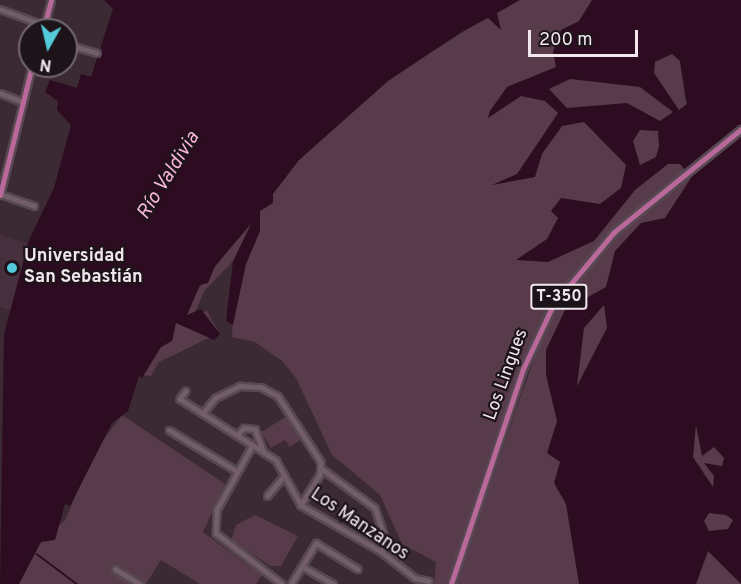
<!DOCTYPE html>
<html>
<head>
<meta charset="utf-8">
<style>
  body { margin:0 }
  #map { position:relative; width:741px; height:584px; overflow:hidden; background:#3b2933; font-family:Overpass,sans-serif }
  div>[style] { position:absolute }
  .built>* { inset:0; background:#47303e }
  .green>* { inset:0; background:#573b4b }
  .water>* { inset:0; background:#2d0c21 }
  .stream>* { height:1.5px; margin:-0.75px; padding:0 0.75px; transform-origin:0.75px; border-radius:0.75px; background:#2d0c21 }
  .roads { filter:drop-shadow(2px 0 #574852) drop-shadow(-2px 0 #574852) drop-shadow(0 2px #574852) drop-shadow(0 -2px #574852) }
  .minor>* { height:4.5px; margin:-2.25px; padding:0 2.25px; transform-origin:2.25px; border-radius:2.25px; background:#725d69 }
  .major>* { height:5px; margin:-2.5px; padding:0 2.5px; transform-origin:2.5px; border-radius:2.5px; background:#b9689a }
  .dots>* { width:16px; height:16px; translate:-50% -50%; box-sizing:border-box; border:3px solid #1d1419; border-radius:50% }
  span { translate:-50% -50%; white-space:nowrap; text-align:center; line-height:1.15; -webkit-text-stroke:4.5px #1d1419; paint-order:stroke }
  .shield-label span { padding:2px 4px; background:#1d1419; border:2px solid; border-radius:4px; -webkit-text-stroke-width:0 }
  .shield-label { font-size:16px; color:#f2e6ed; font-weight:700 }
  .poi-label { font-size:18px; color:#f2e6ed; font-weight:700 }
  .left { translate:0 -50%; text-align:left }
  .street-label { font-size:18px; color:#f2e6ed }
  .water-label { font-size:20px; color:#f7b3d9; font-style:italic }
  .north { position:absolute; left:18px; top:18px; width:60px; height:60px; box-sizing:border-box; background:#1d1419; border:2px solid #72686e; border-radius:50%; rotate:188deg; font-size:16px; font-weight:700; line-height:24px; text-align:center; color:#f2e6ed }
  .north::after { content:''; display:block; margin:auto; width:21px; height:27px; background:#53cbda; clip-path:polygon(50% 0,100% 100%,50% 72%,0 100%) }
  .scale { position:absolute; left:528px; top:30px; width:110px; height:27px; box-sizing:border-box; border:3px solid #f2e6ed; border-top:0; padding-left:8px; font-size:18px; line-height:21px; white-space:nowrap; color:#f2e6ed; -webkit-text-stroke:4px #1d1419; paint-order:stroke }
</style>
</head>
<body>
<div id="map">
  <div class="built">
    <i style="clip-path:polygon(0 235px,30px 244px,13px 311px,0 307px)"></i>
  </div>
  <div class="green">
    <i style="clip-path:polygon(515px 0,645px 0,680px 61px,685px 99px,741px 235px,741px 584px,455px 584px,543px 333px,575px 283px,604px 247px,655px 204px,655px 197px,581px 266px,537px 335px,447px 584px,434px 584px,436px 562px,402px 544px,380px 495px,332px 455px,296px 378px,282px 361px,255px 342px,232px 337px,235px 259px,205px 290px,194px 314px,207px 311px,219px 333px,159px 362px,151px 376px,143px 375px,169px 326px,299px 160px,394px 75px)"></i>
    <i style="clip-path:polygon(122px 415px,225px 484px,203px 532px,262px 575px,256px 584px,200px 584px,161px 560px,146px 584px,18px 584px,41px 541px,65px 520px,95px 451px)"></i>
    <i style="clip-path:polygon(287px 416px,302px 439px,290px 447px,285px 440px,271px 448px,261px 432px)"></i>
    <i style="clip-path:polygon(255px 515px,298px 536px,281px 566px,270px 566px,231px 540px,236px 525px)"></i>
  </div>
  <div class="water">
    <i style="clip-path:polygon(104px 0,520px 0,497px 13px,501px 30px,488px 18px,463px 31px,388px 81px,299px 160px,273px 194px,273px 203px,260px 211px,260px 231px,246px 264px,233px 325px,226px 321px,233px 261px,251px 224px,215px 266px,208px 283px,200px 285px,187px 315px,201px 309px,220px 334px,214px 340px,176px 323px,172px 341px,161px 347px,142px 378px,139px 376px,128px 411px,112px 423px,70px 506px,65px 504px,55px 540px,41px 542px,19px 584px,0 584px,4px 334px,29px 240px,54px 188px,71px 125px,57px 110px,58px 101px,45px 92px,50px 80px,77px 88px,81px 74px,91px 77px,113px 9px)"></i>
    <i style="clip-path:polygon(evenodd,592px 0,741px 0,741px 584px,708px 551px,696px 584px,579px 584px,566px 504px,554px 483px,560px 462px,547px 453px,557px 421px,546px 375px,546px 350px,565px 310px,606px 287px,615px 251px,641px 223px,665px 218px,691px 178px,680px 164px,668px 164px,635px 190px,594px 241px,548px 262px,516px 260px,547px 239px,558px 218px,551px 211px,561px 198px,600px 204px,621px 188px,626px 165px,584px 122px,562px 126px,542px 154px,535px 177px,492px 185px,517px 174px,558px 113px,545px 101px,521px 96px,488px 118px,490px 111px,507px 87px,556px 67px,553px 52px,561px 30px,579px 21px,592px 0,672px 54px,680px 61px,687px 104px,679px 110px,654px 73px,655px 62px,672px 54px,592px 0,570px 79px,640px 87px,673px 112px,660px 121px,627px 103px,567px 108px,549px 89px,570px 79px,592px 0,640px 130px,658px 131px,659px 146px,656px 157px,640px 165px,633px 141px,640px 130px,592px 0,604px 305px,607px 328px,577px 386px,584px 328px,604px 305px,592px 0,696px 425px,702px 456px,714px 447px,724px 458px,722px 466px,704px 463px,714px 476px,713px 487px,693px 457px,696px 425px,592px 0,709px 513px,726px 515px,733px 520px,728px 529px,709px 531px,704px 521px,709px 513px)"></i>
  </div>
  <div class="stream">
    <i style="left:37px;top:554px;width:50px;rotate:36.9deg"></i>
  </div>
  <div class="roads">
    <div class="minor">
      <i style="left:0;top:9px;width:47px;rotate:20deg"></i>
      <i style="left:66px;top:44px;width:32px;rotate:16deg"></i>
      <i style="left:0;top:93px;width:22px;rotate:21deg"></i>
      <i style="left:0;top:194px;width:36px;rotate:19deg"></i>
      <i style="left:186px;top:391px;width:10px;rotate:127deg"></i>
      <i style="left:180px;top:399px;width:114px;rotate:32.4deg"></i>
      <i style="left:276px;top:460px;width:51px;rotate:60.9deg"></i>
      <i style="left:301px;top:505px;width:94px;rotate:30.1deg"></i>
      <i style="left:382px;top:552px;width:42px;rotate:38.2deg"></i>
      <i style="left:415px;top:578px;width:14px;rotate:12deg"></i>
      <i style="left:203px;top:413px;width:19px;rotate:-51deg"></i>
      <i style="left:215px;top:398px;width:28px;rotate:-26deg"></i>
      <i style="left:240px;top:386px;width:21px;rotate:3deg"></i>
      <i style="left:261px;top:387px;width:19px;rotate:28deg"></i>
      <i style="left:278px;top:396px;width:79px;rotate:56.9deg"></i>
      <i style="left:321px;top:462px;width:13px;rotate:94deg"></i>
      <i style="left:320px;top:475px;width:36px;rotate:122deg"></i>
      <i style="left:169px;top:430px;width:79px;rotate:31.1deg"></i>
      <i style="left:237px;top:435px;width:10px;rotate:-45deg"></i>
      <i style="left:244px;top:428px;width:11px;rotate:5deg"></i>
      <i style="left:255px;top:429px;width:25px;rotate:69deg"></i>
      <i style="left:253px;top:445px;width:74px;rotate:119deg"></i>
      <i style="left:217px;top:510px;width:23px;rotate:92deg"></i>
      <i style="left:216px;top:533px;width:83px;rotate:37.7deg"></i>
      <i style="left:321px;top:468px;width:67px;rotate:36.5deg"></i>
      <i style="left:375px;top:508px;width:37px;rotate:71deg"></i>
      <i style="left:387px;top:543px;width:10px;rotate:119deg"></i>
      <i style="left:267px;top:496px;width:26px;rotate:-50deg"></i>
      <i style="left:302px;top:566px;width:36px;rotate:30deg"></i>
      <i style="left:115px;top:569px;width:29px;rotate:31deg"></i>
      <i style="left:291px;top:584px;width:48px;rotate:-58.6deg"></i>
      <i style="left:316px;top:543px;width:49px;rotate:31.8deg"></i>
    </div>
    <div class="major">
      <i style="left:43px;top:30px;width:31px;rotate:-75deg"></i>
      <i style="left:0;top:195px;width:133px;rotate:-76.1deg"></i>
      <i style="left:451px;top:584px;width:227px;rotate:-71.5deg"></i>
      <i style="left:523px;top:369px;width:71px;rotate:-64.9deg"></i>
      <i style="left:553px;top:305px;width:95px;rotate:-50.1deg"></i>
      <i style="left:614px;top:232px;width:164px;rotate:-39deg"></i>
    </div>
  </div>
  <div class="dots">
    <i style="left:12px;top:268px;background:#53cbda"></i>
  </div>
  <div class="shield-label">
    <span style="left:559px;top:297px">T-350</span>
  </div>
  <div class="poi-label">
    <span class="left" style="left:24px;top:268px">Universidad<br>San Sebastián</span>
  </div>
  <div class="street-label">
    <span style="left:507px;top:375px;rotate:-70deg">Los Lingues</span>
    <span style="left:359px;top:525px;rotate:34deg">Los Manzanos</span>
  </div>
  <div class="water-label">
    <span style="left:169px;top:176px;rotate:-58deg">Río Valdivia</span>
  </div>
  <div class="north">N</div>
  <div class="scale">200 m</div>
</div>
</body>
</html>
